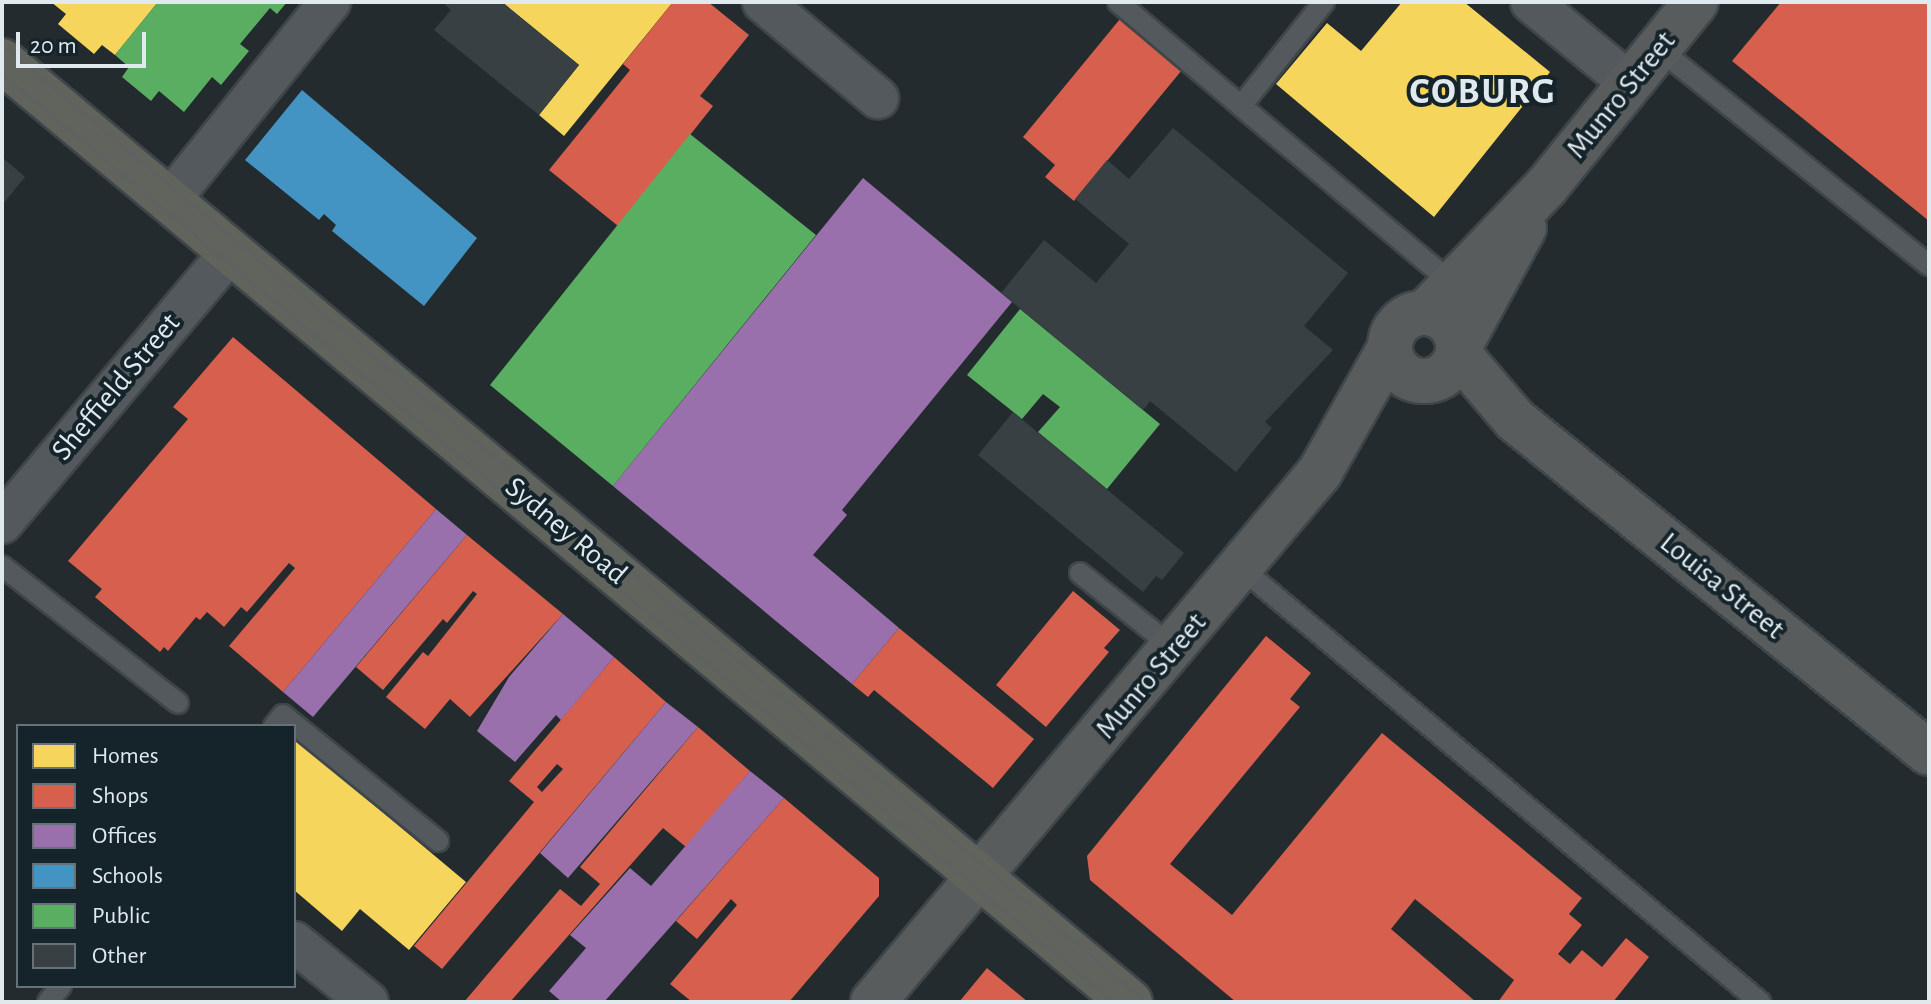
<!DOCTYPE html>
<html>
<head>
<meta charset="utf-8">
<style>
  body { margin:0 }
  #map { position:relative; width:1931px; height:1004px; overflow:hidden; background:#232b2f; font-family:"Alegreya Sans",sans-serif }
  div>[style] { position:absolute }
  .homes>* { inset:0; background:#f6d55c }
  .shops>* { inset:0; background:#d6604d }
  .offices>* { inset:0; background:#9970ab }
  .schools>* { inset:0; background:#4393c3 }
  .public>* { inset:0; background:#5aae61 }
  .building>* { inset:0; background:#394043 }
  .roads { filter:drop-shadow(2px 0 #3f4649) drop-shadow(-2px 0 #3f4649) drop-shadow(0 2px #3f4649) drop-shadow(0 -2px #3f4649) }
  .lane>* { height:20px; margin:-10px; padding:0 10px; transform-origin:10px; border-radius:10px; background:#53595c }
  .street>* { height:40px; margin:-20px; padding:0 20px; transform-origin:20px; border-radius:20px; background:#53595c }
  .secondary>* { height:44px; margin:-22px; padding:0 22px; transform-origin:22px; border-radius:22px; background:#585c5c }
  .secondary>.ring { margin:-22px; padding:0; box-sizing:content-box; background:none; border:44px solid #585c5c; border-radius:50% }
  .highway>* { height:44px; margin:-22px; padding:0 22px; transform-origin:22px; border-radius:22px; background:#61645d }
  .tram>* { height:2px; margin:-1px; padding:0 1px; transform-origin:1px; border-radius:1px; background:#5d6266 }
  span { translate:-50% -50%; white-space:nowrap; text-align:center; line-height:1.15; -webkit-text-stroke:8px #15232a; paint-order:stroke }
  .street-label { font-size:30px; color:#e0e9ee }
  .district-label { font-size:38px; color:#e0e9ee; font-weight:700; letter-spacing:2px }
  .frame { position:absolute; inset:0; border:4px solid #e0e9ee; pointer-events:none }
  .legend { position:absolute; left:16px; top:724px; width:280px; height:264px; box-sizing:border-box; background:#15232a; border:2px solid #667278; margin:0; padding:10px 14px; list-style:none; font-size:24px; color:#e0e9ee }
  .legend li { display:flex; align-items:center; gap:16px; height:40px }
  .legend b { width:40px; border:2px solid #667278 }
  .scale { position:absolute; left:16px; top:32px; width:130px; height:36px; box-sizing:border-box; border:4px solid #e0e9ee; border-top:0; padding-left:10px; font-size:24px; line-height:28px; white-space:nowrap; color:#e0e9ee; -webkit-text-stroke:6px #15232a; paint-order:stroke }
</style>
</head>
<body>
<div id="map">
  <div class="homes">
    <i style="clip-path:polygon(51px 2px,158px 2px,115px 55px,102px 45px,94px 54px,58px 24px,66px 14px)"></i>
    <i style="clip-path:polygon(502px 2px,673px 2px,564px 136px,539px 115px,579px 65px)"></i>
    <i style="clip-path:polygon(1402px 2px,1464px 2px,1550px 72px,1434px 217px,1276px 84px,1327px 23px,1361px 51px)"></i>
    <i style="clip-path:polygon(294px 738px,466px 882px,409px 950px,360px 909px,342px 931px,294px 890px)"></i>
  </div>
  <div class="shops">
    <i style="clip-path:polygon(673px 2px,708px 2px,749px 35px,700px 96px,713px 106px,618px 226px,549px 170px,630px 70px,623px 64px)"></i>
    <i style="clip-path:polygon(1781px 2px,1929px 2px,1929px 221px,1732px 61px)"></i>
    <i style="clip-path:polygon(1120px 19px,1182px 70px,1074px 201px,1045px 177px,1055px 165px,1023px 137px)"></i>
    <i style="clip-path:polygon(233px 337px,436px 509px,283px 692px,229px 646px,295px 568px,289px 563px,247px 612px,241px 607px,224px 627px,207px 612px,200px 620px,196px 617px,168px 651px,164px 647px,160px 652px,95px 597px,102px 589px,68px 561px,188px 419px,173px 407px)"></i>
    <i style="clip-path:polygon(467px 535px,563px 614px,470px 717px,450px 699px,425px 729px,386px 697px,423px 652px,428px 656px,477px 594px,473px 591px,447px 623px,443px 619px,383px 690px,356px 667px)"></i>
    <i style="clip-path:polygon(1073px 591px,1120px 630px,1104px 648px,1109px 652px,1046px 727px,996px 685px)"></i>
    <i style="clip-path:polygon(899px 628px,1034px 739px,993px 788px,874px 690px,868px 697px,852px 684px)"></i>
    <i style="clip-path:polygon(1266px 636px,1311px 673px,1290px 699px,1300px 707px,1170px 864px,1232px 915px,1382px 733px,1582px 898px,1569px 914px,1582px 925px,1558px 954px,1570px 964px,1582px 950px,1602px 967px,1626px 938px,1649px 957px,1613px 1002px,1498px 1002px,1514px 980px,1415px 899px,1391px 929px,1476px 1002px,1236px 1002px,1090px 880px,1087px 856px)"></i>
    <i style="clip-path:polygon(evenodd,614px 657px,666px 702px,442px 969px,414px 946px,534px 802px,509px 781px,614px 657px,557px 764px,563px 769px,542px 792px,537px 787px,557px 764px)"></i>
    <i style="clip-path:polygon(698px 727px,750px 771px,686px 847px,663px 828px,510px 1002px,464px 1002px,560px 889px,581px 906px,600px 884px,580px 867px)"></i>
    <i style="clip-path:polygon(784px 798px,879px 878px,879px 896px,789px 1002px,692px 1002px,670px 984px,737px 905px,731px 899px,697px 939px,676px 921px)"></i>
    <i style="clip-path:polygon(987px 968px,1028px 1002px,959px 1002px)"></i>
  </div>
  <div class="offices">
    <i style="clip-path:polygon(863px 178px,1012px 302px,842px 510px,847px 515px,813px 555px,899px 628px,852px 684px,613px 486px)"></i>
    <i style="clip-path:polygon(436px 509px,467px 535px,313px 717px,283px 692px)"></i>
    <i style="clip-path:polygon(563px 614px,614px 657px,561px 720px,556px 715px,515px 762px,477px 731px,509px 677px)"></i>
    <i style="clip-path:polygon(666px 702px,698px 727px,568px 878px,540px 853px)"></i>
    <i style="clip-path:polygon(750px 771px,784px 798px,604px 1002px,562px 1002px,549px 991px,586px 948px,570px 935px,630px 868px,651px 886px)"></i>
  </div>
  <div class="schools">
    <i style="clip-path:polygon(302px 90px,477px 238px,424px 306px,332px 231px,336px 225px,324px 214px,319px 220px,245px 160px)"></i>
  </div>
  <div class="public">
    <i style="clip-path:polygon(158px 2px,287px 2px,277px 14px,270px 8px,240px 44px,249px 51px,221px 85px,212px 77px,184px 112px,159px 91px,151px 101px,122px 77px,129px 67px,115px 55px)"></i>
    <i style="clip-path:polygon(690px 134px,816px 235px,613px 486px,490px 385px)"></i>
    <i style="clip-path:polygon(1020px 309px,1160px 424px,1107px 489px,1038px 432px,1060px 407px,1043px 394px,1022px 419px,967px 375px)"></i>
  </div>
  <div class="building">
    <i style="clip-path:polygon(442px 2px,502px 2px,579px 65px,539px 115px,434px 30px,451px 10px)"></i>
    <i style="clip-path:polygon(1173px 128px,1348px 273px,1304px 326px,1333px 350px,1265px 422px,1272px 428px,1236px 472px,1150px 401px,1143px 410px,1001px 293px,1044px 240px,1096px 283px,1129px 244px,1075px 199px,1107px 160px,1129px 179px)"></i>
    <i style="clip-path:polygon(2px 157px,25px 177px,2px 205px)"></i>
    <i style="clip-path:polygon(1013px 412px,1184px 553px,1162px 580px,1156px 576px,1143px 592px,978px 455px)"></i>
  </div>
  <div class="roads">
    <div class="lane">
      <i style="left:1118px;top:2px;width:161px;rotate:40.2deg"></i>
      <i style="left:1241px;top:106px;width:133px;rotate:-51.4deg"></i>
      <i style="left:1659px;top:49px;width:346px;rotate:38.7deg"></i>
      <i style="left:1241px;top:106px;width:274px;rotate:40deg"></i>
      <i style="left:2px;top:566px;width:223px;rotate:37.9deg"></i>
      <i style="left:1241px;top:568px;width:677px;rotate:39.9deg"></i>
      <i style="left:1080px;top:573px;width:120px;rotate:38.6deg"></i>
      <i style="left:274px;top:726px;width:14px;rotate:-51deg"></i>
      <i style="left:283px;top:715px;width:200px;rotate:39.1deg"></i>
      <i style="left:48px;top:1002px;width:21px;rotate:-51deg"></i>
    </div>
    <div class="street">
      <i style="left:763px;top:2px;width:150px;rotate:39.9deg"></i>
      <i style="left:1531px;top:2px;width:129px;rotate:39.4deg"></i>
      <i style="left:170px;top:200px;width:255px;rotate:-51.1deg"></i>
      <i style="left:2px;top:523px;width:356px;rotate:-49.9deg"></i>
      <i style="left:294px;top:942px;width:95px;rotate:39deg"></i>
    </div>
    <div class="secondary">
      <i style="left:1425px;top:313px;width:175px;rotate:-46.2deg"></i>
      <i style="left:1546px;top:187px;width:238px;rotate:-51deg"></i>
      <i class="ring" style="left:1390px;top:313px;width:24px;height:24px"></i>
      <i style="left:1458px;top:349px;width:138px;rotate:-61.4deg"></i>
      <i style="left:1458px;top:353px;width:88px;rotate:49.6deg"></i>
      <i style="left:1515px;top:420px;width:531px;rotate:38.81deg"></i>
      <i style="left:873px;top:1002px;width:693px;rotate:-49.86deg"></i>
      <i style="left:1320px;top:472px;width:142px;rotate:-60.6deg"></i>
    </div>
    <div class="highway">
      <i style="left:2px;top:61px;width:1469px;rotate:39.84deg"></i>
    </div>
  </div>
  <div class="tram">
    <i style="left:2px;top:45px;width:1492px;rotate:39.91deg"></i>
    <i style="left:2px;top:74px;width:1448px;rotate:39.87deg"></i>
  </div>
  <div class="street-label">
    <span style="left:1621px;top:95px;rotate:-51deg">Munro Street</span>
    <span style="left:116px;top:387px;rotate:-50deg">Sheffield Street</span>
    <span style="left:566px;top:531px;rotate:40deg">Sydney Road</span>
    <span style="left:1722px;top:586px;rotate:39deg">Louisa Street</span>
    <span style="left:1151px;top:676px;rotate:-50deg">Munro Street</span>
  </div>
  <div class="district-label">
    <span style="left:1483px;top:93px">COBURG</span>
  </div>
  <div class="frame"></div>
  <ul class="legend">
  <li><b style="height:22px;background:#f6d55c"></b>Homes</li>
  <li><b style="height:22px;background:#d6604d"></b>Shops</li>
  <li><b style="height:22px;background:#9970ab"></b>Offices</li>
  <li><b style="height:22px;background:#4393c3"></b>Schools</li>
  <li><b style="height:22px;background:#5aae61"></b>Public</li>
  <li><b style="height:22px;background:#394043"></b>Other</li>
  </ul>
  <div class="scale">20 m</div>
</div>
</body>
</html>
